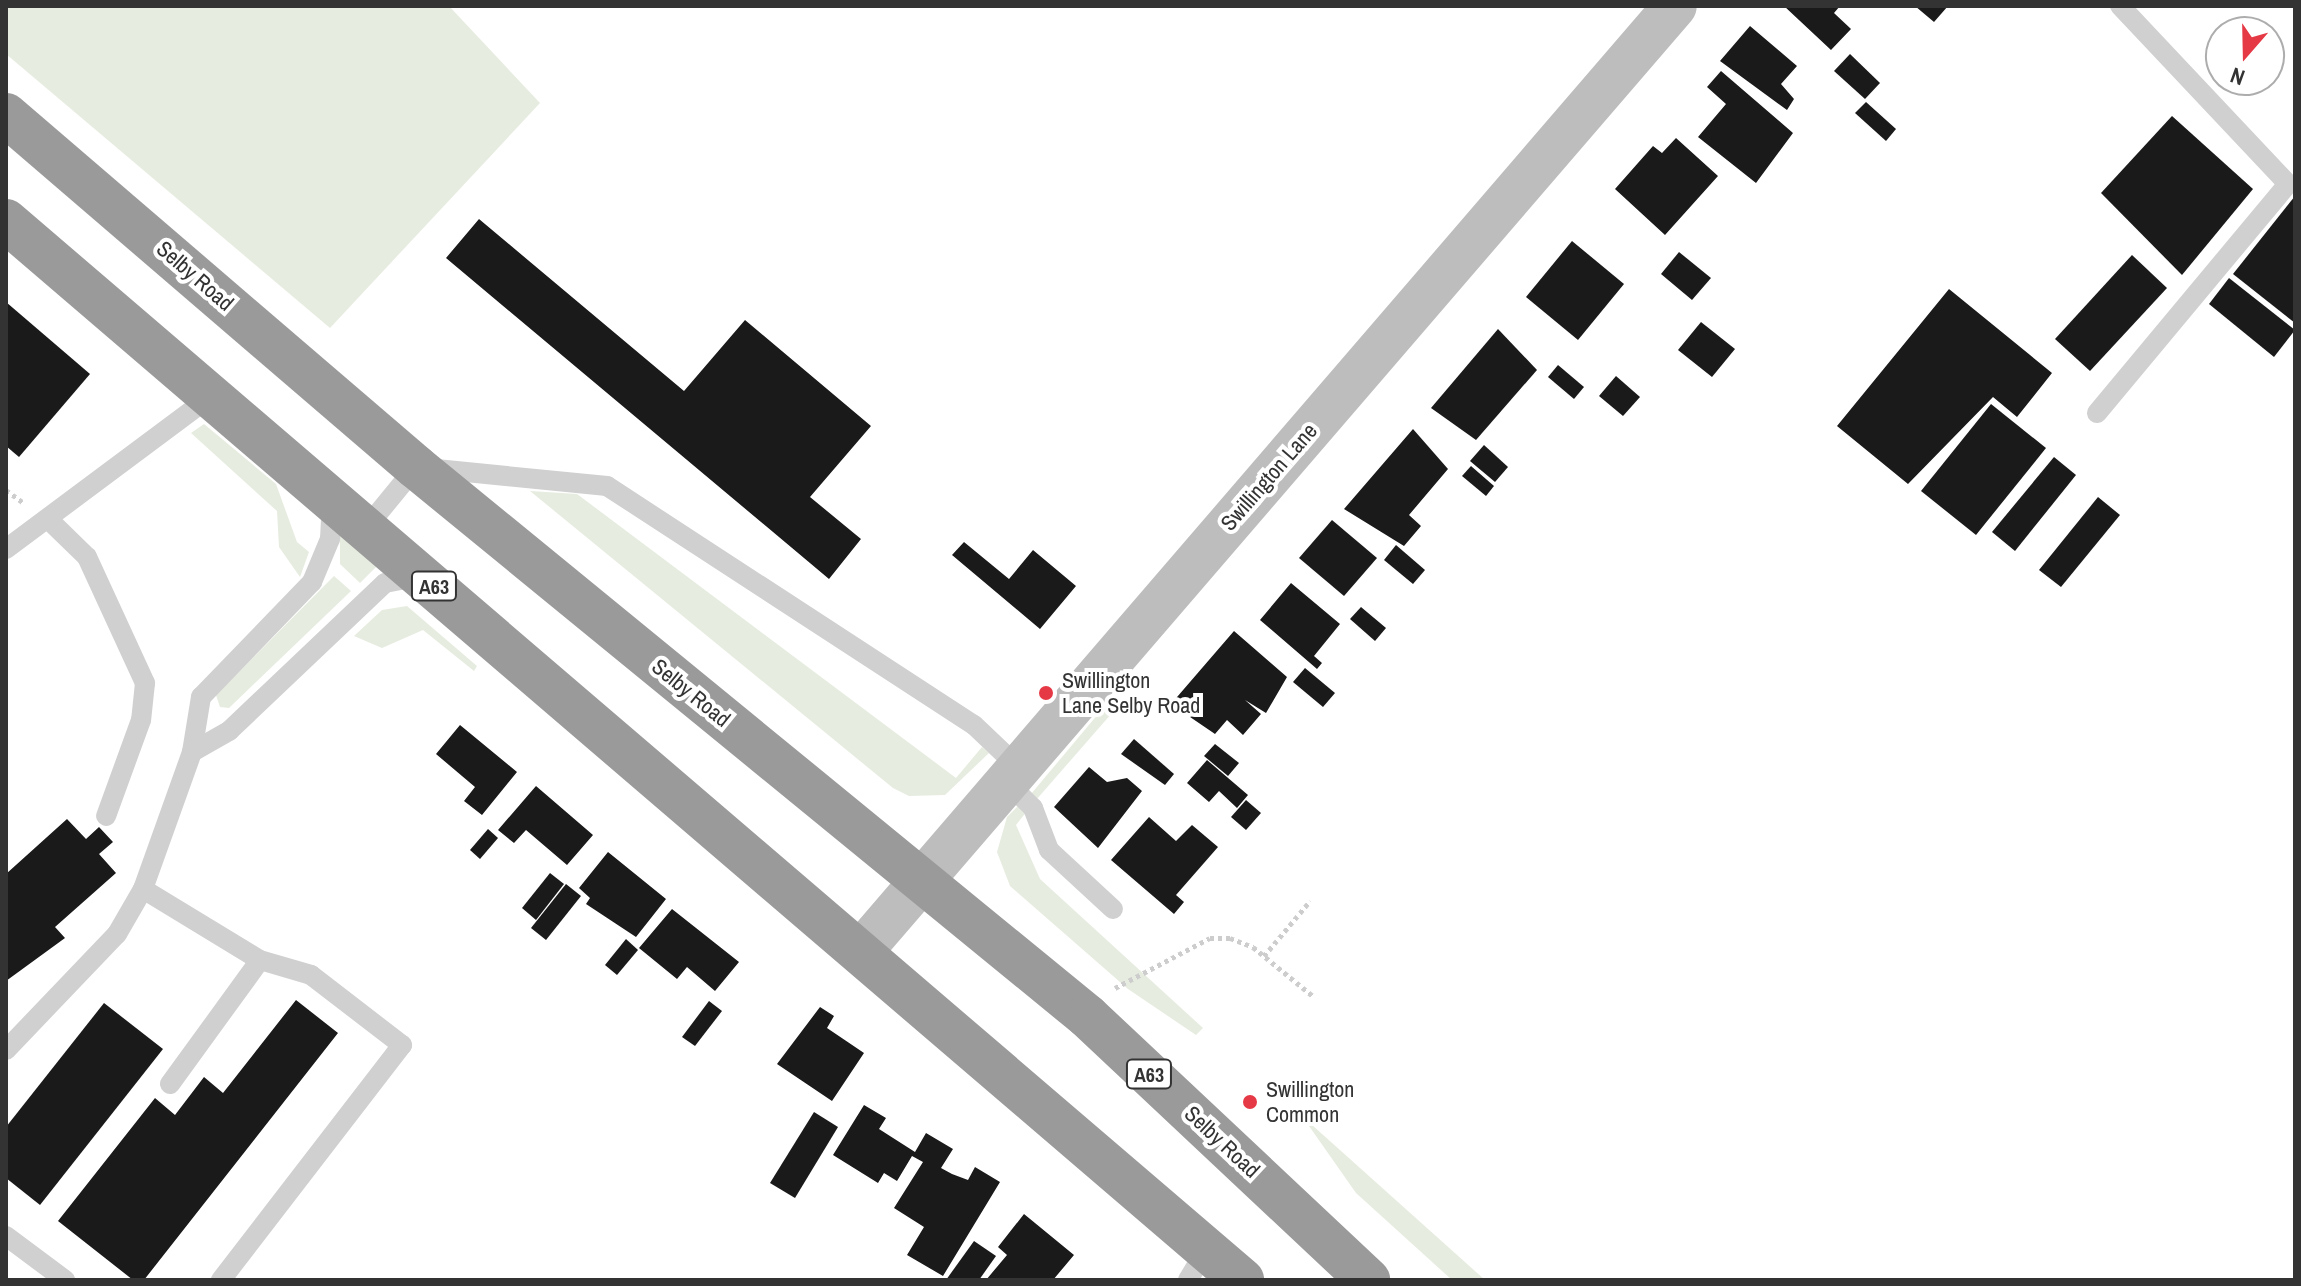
<!DOCTYPE html>
<html>
<head>
<meta charset="utf-8">
<style>
  body { margin:0 }
  #map { position:relative; width:2301px; height:1286px; overflow:hidden; background:#fff; font-family:"Archivo Narrow",sans-serif }
  div>[style] { position:absolute }
  .green>* { inset:0; background:#e6ecdf }
  .building>* { inset:0; background:#1a1a1a }
  .path>* { height:5px; margin-top:-2.5px; transform-origin:0; background:repeating-linear-gradient(90deg,#cdcdcd 0 4px,transparent 0 8px) }
  .lane>* { height:20px; margin:-10px; padding:0 10px; transform-origin:10px; border-radius:10px; background:#d0d0d0 }
  .secondary>* { height:44px; margin:-22px; padding:0 22px; transform-origin:22px; border-radius:22px; background:#bdbdbd }
  .highway>* { height:44px; margin:-22px; padding:0 22px; transform-origin:22px; border-radius:22px; background:#9a9a9a }
  .dots>* { width:22px; height:22px; translate:-50% -50%; box-sizing:border-box; border:4px solid #fff; border-radius:50% }
  span { translate:-50% -50%; white-space:nowrap; text-align:center; line-height:1.15; -webkit-text-stroke:8px #fff; paint-order:stroke }
  .shield-label span { padding:2px 6px; background:#fff; border:2px solid; border-radius:6px; -webkit-text-stroke-width:0 }
  .shield-label { font-size:20px; color:#333; font-weight:700 }
  .street-label { font-size:22px; color:#333 }
  .poi-label { font-size:22px; color:#333 }
  .left { translate:0 -50%; text-align:left }
  .frame { position:absolute; inset:0; border:8px solid #333; pointer-events:none }
  .north { position:absolute; left:2205px; top:16px; width:80px; height:80px; box-sizing:border-box; background:#fff; border:2px solid #adadad; border-radius:50%; rotate:200deg; font-size:22px; font-weight:700; line-height:32px; text-align:center; color:#333 }
  .north::after { content:''; display:block; margin:auto; width:28px; height:36px; background:#e63946; clip-path:polygon(50% 0,100% 100%,50% 72%,0 100%) }
</style>
</head>
<body>
<div id="map">
  <div class="green">
    <i style="clip-path:polygon(6px 6px,449px 6px,540px 103px,330px 328px,6px 54px)"></i>
    <i style="clip-path:polygon(204px 424px,276px 484px,297px 542px,309px 552px,300px 577px,279px 547px,277px 511px,191px 433px)"></i>
    <i style="clip-path:polygon(530px 491px,577px 494px,956px 778px,982px 747px,989px 753px,945px 795px,909px 796px,893px 788px)"></i>
    <i style="clip-path:polygon(340px 532px,381px 562px,360px 583px,340px 564px)"></i>
    <i style="clip-path:polygon(334px 576px,351px 591px,229px 708px,220px 707px,216px 695px)"></i>
    <i style="clip-path:polygon(407px 606px,477px 666px,474px 671px,423px 630px,382px 648px,354px 636px,382px 610px)"></i>
    <i style="clip-path:polygon(1104px 707px,1112px 713px,1036px 800px,1031px 794px)"></i>
    <i style="clip-path:polygon(1020px 804px,1027px 811px,1016px 825px,1040px 879px,1203px 1028px,1196px 1035px,1128px 989px,1010px 886px,997px 852px,1007px 817px)"></i>
    <i style="clip-path:polygon(1302px 1116px,1485px 1280px,1452px 1280px,1356px 1193px)"></i>
  </div>
  <div class="building">
    <i style="clip-path:polygon(1784px 6px,1840px 6px,1834px 13px,1851px 29px,1831px 50px)"></i>
    <i style="clip-path:polygon(1915px 6px,1948px 6px,1934px 22px)"></i>
    <i style="clip-path:polygon(1750px 26px,1797px 66px,1781px 84px,1794px 99px,1787px 110px,1720px 61px)"></i>
    <i style="clip-path:polygon(1850px 54px,1880px 83px,1865px 99px,1834px 71px)"></i>
    <i style="clip-path:polygon(1721px 71px,1793px 133px,1756px 183px,1698px 137px,1726px 104px,1707px 87px)"></i>
    <i style="clip-path:polygon(1866px 102px,1896px 129px,1886px 141px,1855px 113px)"></i>
    <i style="clip-path:polygon(2172px 116px,2253px 189px,2182px 275px,2101px 193px)"></i>
    <i style="clip-path:polygon(1676px 138px,1718px 176px,1665px 235px,1615px 189px,1653px 146px,1662px 153px)"></i>
    <i style="clip-path:polygon(2295px 196px,2295px 323px,2233px 274px)"></i>
    <i style="clip-path:polygon(479px 219px,684px 391px,745px 320px,871px 426px,810px 497px,861px 539px,829px 579px,446px 258px)"></i>
    <i style="clip-path:polygon(1572px 241px,1624px 284px,1578px 340px,1526px 297px)"></i>
    <i style="clip-path:polygon(1679px 252px,1711px 278px,1692px 300px,1661px 274px)"></i>
    <i style="clip-path:polygon(2132px 255px,2167px 288px,2090px 371px,2055px 339px)"></i>
    <i style="clip-path:polygon(2229px 278px,2295px 330px,2274px 357px,2209px 304px)"></i>
    <i style="clip-path:polygon(1949px 289px,2052px 373px,2017px 417px,1993px 397px,1908px 484px,1837px 426px)"></i>
    <i style="clip-path:polygon(6px 302px,90px 374px,19px 457px,6px 446px)"></i>
    <i style="clip-path:polygon(1701px 322px,1735px 349px,1712px 377px,1678px 350px)"></i>
    <i style="clip-path:polygon(1498px 329px,1537px 370px,1476px 440px,1431px 408px)"></i>
    <i style="clip-path:polygon(1558px 365px,1584px 387px,1574px 399px,1548px 377px)"></i>
    <i style="clip-path:polygon(1616px 376px,1640px 397px,1623px 416px,1599px 396px)"></i>
    <i style="clip-path:polygon(1991px 404px,2046px 448px,1976px 535px,1921px 491px)"></i>
    <i style="clip-path:polygon(1413px 429px,1448px 469px,1409px 515px,1421px 526px,1404px 546px,1344px 509px)"></i>
    <i style="clip-path:polygon(1484px 445px,1508px 467px,1495px 482px,1470px 461px)"></i>
    <i style="clip-path:polygon(2054px 457px,2076px 475px,2015px 551px,1992px 532px)"></i>
    <i style="clip-path:polygon(1471px 466px,1494px 486px,1486px 496px,1462px 476px)"></i>
    <i style="clip-path:polygon(2098px 497px,2120px 515px,2061px 587px,2039px 570px)"></i>
    <i style="clip-path:polygon(1332px 520px,1377px 558px,1344px 596px,1299px 558px)"></i>
    <i style="clip-path:polygon(964px 542px,1009px 579px,1033px 550px,1076px 586px,1040px 629px,952px 555px)"></i>
    <i style="clip-path:polygon(1396px 545px,1425px 570px,1413px 584px,1384px 560px)"></i>
    <i style="clip-path:polygon(1291px 583px,1340px 624px,1314px 656px,1322px 663px,1317px 669px,1260px 620px)"></i>
    <i style="clip-path:polygon(1361px 607px,1386px 628px,1375px 641px,1350px 619px)"></i>
    <i style="clip-path:polygon(1234px 631px,1287px 677px,1266px 713px,1245px 700px,1261px 714px,1243px 735px,1227px 720px,1215px 734px,1171px 704px)"></i>
    <i style="clip-path:polygon(1305px 668px,1335px 693px,1323px 707px,1293px 682px)"></i>
    <i style="clip-path:polygon(460px 725px,517px 772px,482px 815px,464px 801px,475px 787px,436px 754px)"></i>
    <i style="clip-path:polygon(1134px 739px,1174px 774px,1165px 785px,1121px 754px)"></i>
    <i style="clip-path:polygon(1215px 744px,1239px 763px,1228px 776px,1204px 756px)"></i>
    <i style="clip-path:polygon(1207px 760px,1248px 795px,1237px 808px,1219px 791px,1209px 802px,1187px 783px)"></i>
    <i style="clip-path:polygon(1089px 767px,1107px 782px,1127px 778px,1142px 791px,1098px 848px,1054px 807px)"></i>
    <i style="clip-path:polygon(536px 786px,593px 835px,567px 865px,526px 830px,514px 843px,498px 830px)"></i>
    <i style="clip-path:polygon(1246px 800px,1261px 813px,1246px 830px,1231px 817px)"></i>
    <i style="clip-path:polygon(1149px 817px,1176px 841px,1192px 825px,1218px 847px,1176px 895px,1184px 902px,1174px 914px,1111px 860px)"></i>
    <i style="clip-path:polygon(67px 819px,86px 839px,99px 827px,113px 842px,99px 854px,116px 873px,55px 927px,65px 938px,6px 981px,6px 874px)"></i>
    <i style="clip-path:polygon(488px 829px,498px 838px,480px 859px,470px 850px)"></i>
    <i style="clip-path:polygon(608px 852px,666px 899px,636px 937px,586px 904px,590px 898px,579px 888px)"></i>
    <i style="clip-path:polygon(550px 873px,564px 884px,536px 920px,522px 908px)"></i>
    <i style="clip-path:polygon(566px 884px,581px 896px,546px 940px,531px 928px)"></i>
    <i style="clip-path:polygon(672px 909px,739px 962px,715px 991px,687px 967px,677px 979px,639px 948px)"></i>
    <i style="clip-path:polygon(626px 939px,638px 950px,617px 975px,605px 965px)"></i>
    <i style="clip-path:polygon(296px 1000px,338px 1033px,144px 1280px,133px 1280px,58px 1221px,155px 1098px,175px 1115px,204px 1077px,223px 1093px)"></i>
    <i style="clip-path:polygon(709px 1001px,722px 1011px,695px 1046px,682px 1037px)"></i>
    <i style="clip-path:polygon(104px 1003px,163px 1049px,40px 1205px,6px 1178px,6px 1127px)"></i>
    <i style="clip-path:polygon(820px 1007px,834px 1016px,827px 1028px,864px 1053px,832px 1101px,777px 1064px)"></i>
    <i style="clip-path:polygon(864px 1105px,886px 1118px,879px 1129px,915px 1152px,926px 1133px,953px 1149px,941px 1168px,952px 1174px,968px 1180px,975px 1167px,1000px 1182px,943px 1276px,907px 1255px,924px 1227px,894px 1208px,923px 1162px,912px 1156px,897px 1181px,884px 1173px,878px 1183px,833px 1155px)"></i>
    <i style="clip-path:polygon(814px 1112px,838px 1127px,795px 1198px,770px 1183px)"></i>
    <i style="clip-path:polygon(1024px 1214px,1074px 1255px,1053px 1280px,986px 1280px,1007px 1255px,998px 1247px)"></i>
    <i style="clip-path:polygon(974px 1241px,996px 1256px,979px 1280px,946px 1280px)"></i>
  </div>
  <div class="path">
    <i style="left:6px;top:490px;width:22px;rotate:36deg"></i>
    <i style="left:1264px;top:956px;width:72px;rotate:-50.1deg"></i>
    <i style="left:1115px;top:988px;width:107px;rotate:-27.8deg"></i>
    <i style="left:1210px;top:938px;width:20px"></i>
    <i style="left:1230px;top:938px;width:25px;rotate:21deg"></i>
    <i style="left:1253px;top:947px;width:79px;rotate:39.3deg"></i>
  </div>
  <div class="lane">
    <i style="left:2097px;top:413px;width:298px;rotate:-50.2deg"></i>
    <i style="left:2288px;top:184px;width:245px;rotate:-133.3deg"></i>
    <i style="left:48px;top:519px;width:54px;rotate:44.3deg"></i>
    <i style="left:87px;top:557px;width:139px;rotate:65.3deg"></i>
    <i style="left:145px;top:683px;width:37px;rotate:96deg"></i>
    <i style="left:141px;top:720px;width:102px;rotate:110deg"></i>
    <i style="left:366px;top:528px;width:79px;rotate:-50.7deg"></i>
    <i style="left:416px;top:467px;width:192px;rotate:5.7deg"></i>
    <i style="left:607px;top:486px;width:438px;rotate:33.1deg"></i>
    <i style="left:974px;top:725px;width:59px;rotate:43.6deg"></i>
    <i style="left:6px;top:549px;width:256px;rotate:-36.7deg"></i>
    <i style="left:192px;top:752px;width:43px;rotate:-29.6deg"></i>
    <i style="left:229px;top:731px;width:215px;rotate:-43.5deg"></i>
    <i style="left:385px;top:583px;width:33px;rotate:-11deg"></i>
    <i style="left:1005px;top:780px;width:40px;rotate:45deg"></i>
    <i style="left:1033px;top:808px;width:45px;rotate:69.1deg"></i>
    <i style="left:1049px;top:850px;width:87px;rotate:42.7deg"></i>
    <i style="left:143px;top:889px;width:137px;rotate:31.3deg"></i>
    <i style="left:260px;top:960px;width:53px;rotate:16.4deg"></i>
    <i style="left:311px;top:975px;width:115px;rotate:37.6deg"></i>
    <i style="left:402px;top:1045px;width:297px;rotate:127.6deg"></i>
    <i style="left:6px;top:1050px;width:161px;rotate:-46.3deg"></i>
    <i style="left:117px;top:934px;width:52px;rotate:-60deg"></i>
    <i style="left:143px;top:889px;width:145px;rotate:-70.3deg"></i>
    <i style="left:192px;top:752px;width:56px;rotate:-80.7deg"></i>
    <i style="left:201px;top:697px;width:160px;rotate:-46deg"></i>
    <i style="left:312px;top:582px;width:47px;rotate:-67.3deg"></i>
    <i style="left:330px;top:539px;width:36px;rotate:-87deg"></i>
    <i style="left:170px;top:1084px;width:153px;rotate:-54deg"></i>
    <i style="left:6px;top:1236px;width:74px;rotate:36.7deg"></i>
    <i style="left:1188px;top:1280px;width:35px;rotate:-59deg"></i>
  </div>
  <div class="secondary">
    <i style="left:863px;top:949px;width:1244px;rotate:-49.27deg"></i>
  </div>
  <div class="highway">
    <i style="left:6px;top:115px;width:540px;rotate:40.65deg"></i>
    <i style="left:416px;top:467px;width:867px;rotate:39.29deg"></i>
    <i style="left:1087px;top:1016px;width:386px;rotate:43.2deg"></i>
    <i style="left:6px;top:221px;width:1628px;rotate:40.59deg"></i>
  </div>
  <div class="dots">
    <i style="left:1046px;top:693px;background:#e63946"></i>
    <i style="left:1250px;top:1102px;background:#e63946"></i>
  </div>
  <div class="shield-label">
    <span style="left:434px;top:586px">A63</span>
    <span style="left:1149px;top:1074px">A63</span>
  </div>
  <div class="street-label">
    <span style="left:195px;top:276px;rotate:41deg">Selby Road</span>
    <span style="left:1269px;top:477px;rotate:-49deg">Swillington Lane</span>
    <span style="left:691px;top:693px;rotate:39deg">Selby Road</span>
    <span style="left:1222px;top:1142px;rotate:43deg">Selby Road</span>
  </div>
  <div class="poi-label">
    <span class="left" style="left:1062px;top:693px">Swillington<br>Lane Selby Road</span>
    <span class="left" style="left:1266px;top:1102px">Swillington<br>Common</span>
  </div>
  <div class="frame"></div>
  <div class="north">N</div>
</div>
</body>
</html>
